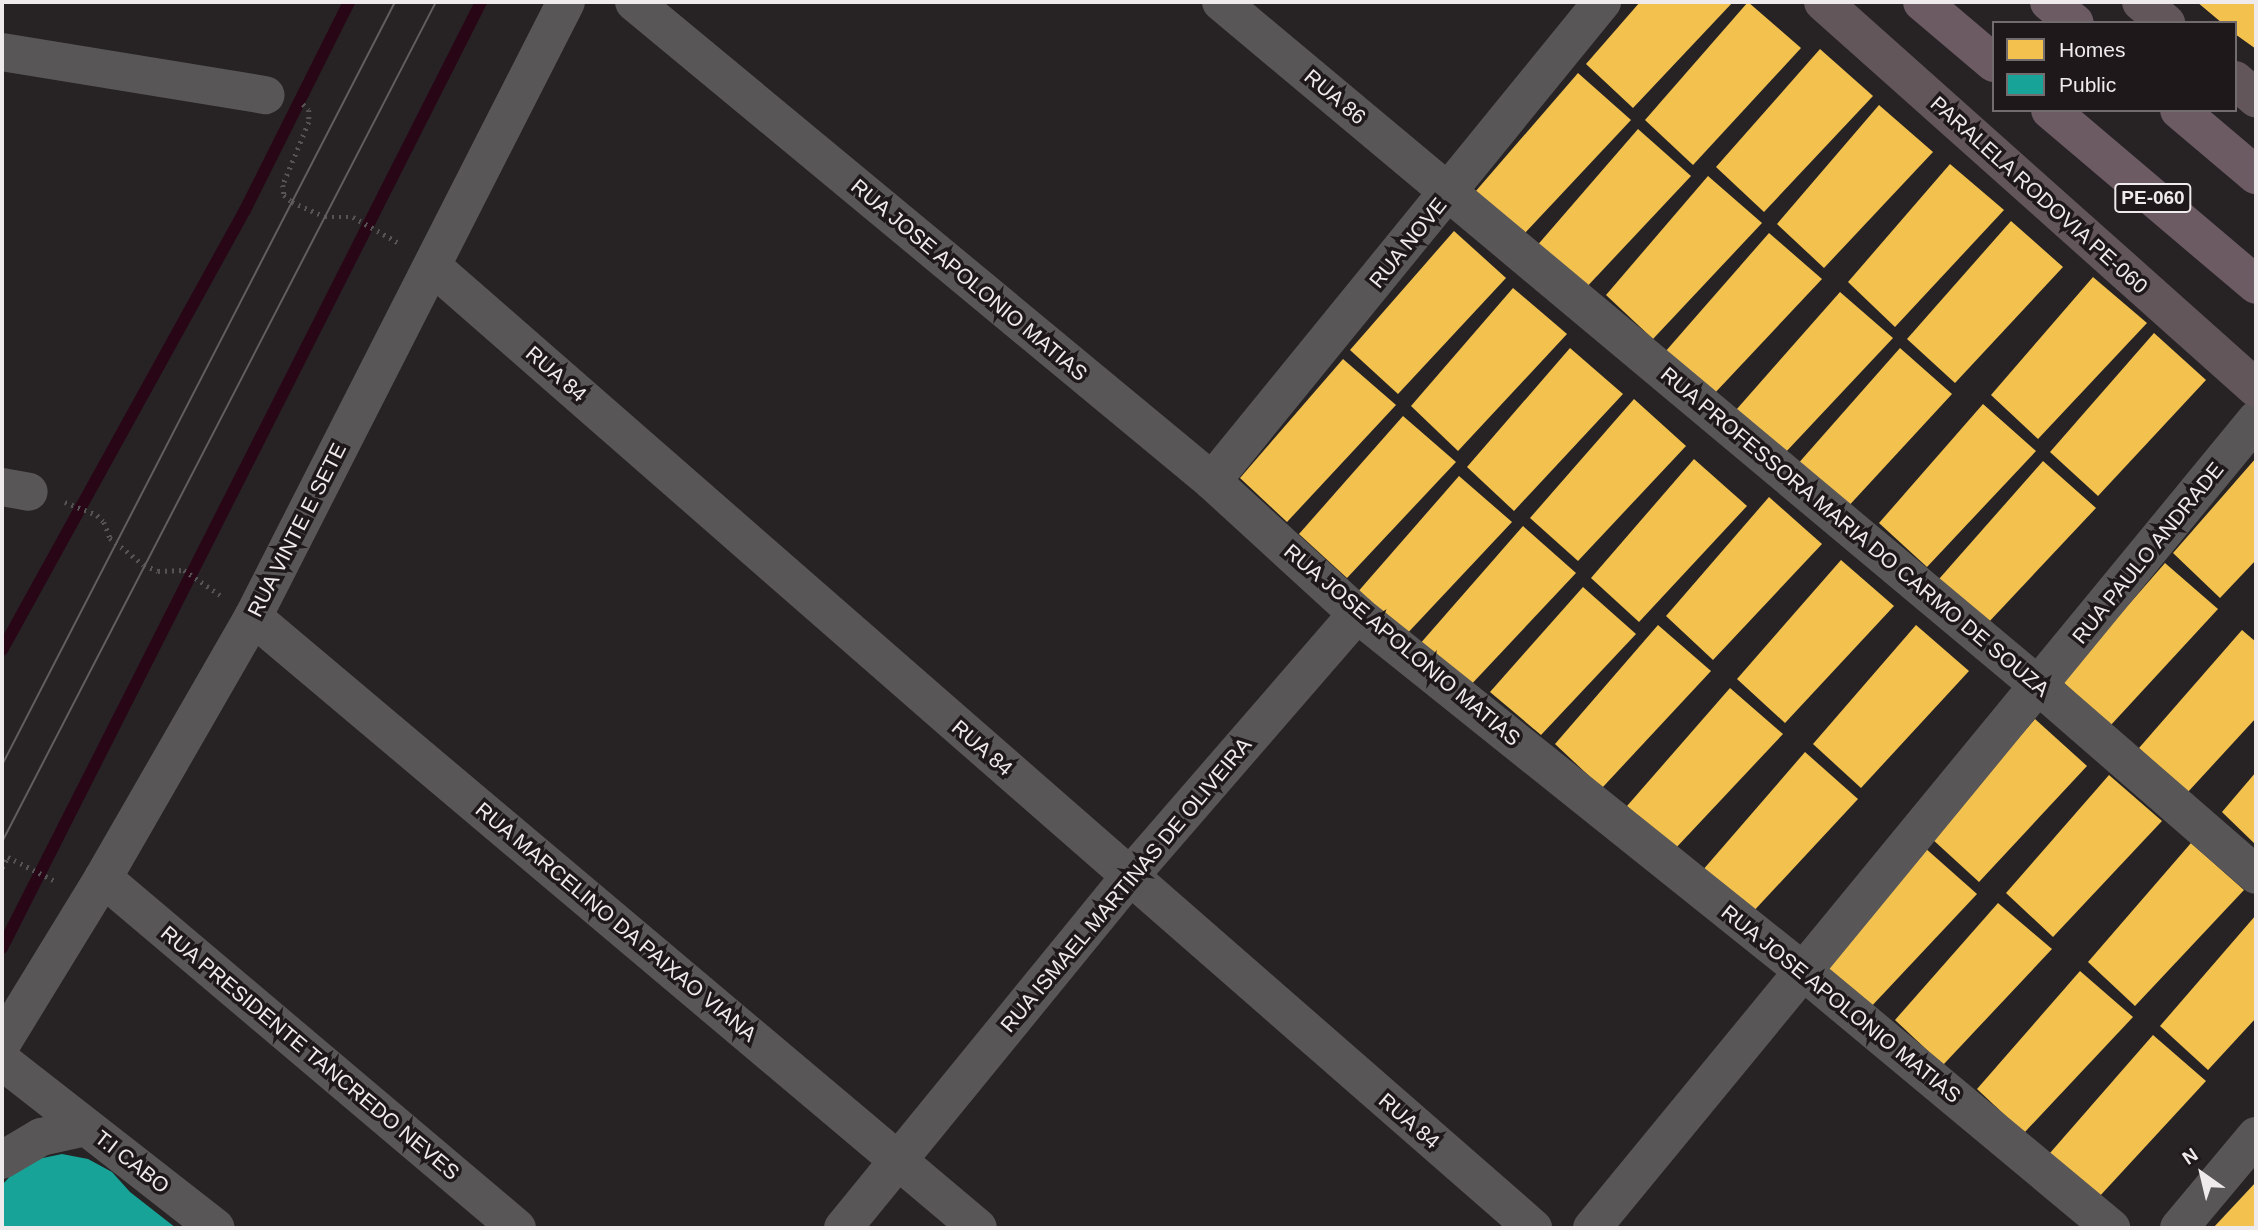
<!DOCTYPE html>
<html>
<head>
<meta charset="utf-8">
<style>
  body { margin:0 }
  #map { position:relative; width:2258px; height:1230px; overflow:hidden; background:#272325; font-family:Helvetica,sans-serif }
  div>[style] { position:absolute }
  .homes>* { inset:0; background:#f2c14e }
  .public>* { inset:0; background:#17a398 }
  .stream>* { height:12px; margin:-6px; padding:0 6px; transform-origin:6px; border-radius:6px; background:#280616 }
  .path>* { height:4.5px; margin-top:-2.25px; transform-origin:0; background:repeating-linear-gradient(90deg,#565355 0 2px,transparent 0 7px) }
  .minor>* { height:38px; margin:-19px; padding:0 19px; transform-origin:19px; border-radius:19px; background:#595657 }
  .major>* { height:38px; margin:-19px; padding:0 19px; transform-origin:19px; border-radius:19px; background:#62565b }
  .highway>* { height:38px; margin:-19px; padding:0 19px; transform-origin:19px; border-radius:19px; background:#6d5b64 }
  .tram>* { height:2px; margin:-1px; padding:0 1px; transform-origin:1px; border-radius:1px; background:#625e60 }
  span { translate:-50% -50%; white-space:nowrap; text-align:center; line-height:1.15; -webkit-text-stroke:7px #1e181a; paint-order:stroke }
  .shield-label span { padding:2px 5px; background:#1e181a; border:2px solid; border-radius:5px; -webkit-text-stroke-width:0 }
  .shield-label { font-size:19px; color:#efebec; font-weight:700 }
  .street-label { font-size:21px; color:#efebec }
  .frame { position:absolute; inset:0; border:4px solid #efebec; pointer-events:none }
  .legend { position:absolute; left:1992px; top:21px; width:245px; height:91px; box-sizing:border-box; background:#1e181a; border:2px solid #726c6e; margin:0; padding:9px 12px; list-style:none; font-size:21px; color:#efebec }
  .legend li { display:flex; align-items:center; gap:14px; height:35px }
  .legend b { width:35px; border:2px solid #726c6e }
  .north { position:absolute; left:2167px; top:1139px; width:70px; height:70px; -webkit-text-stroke:5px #1e181a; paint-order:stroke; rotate:326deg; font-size:19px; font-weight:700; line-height:28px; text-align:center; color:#efebec }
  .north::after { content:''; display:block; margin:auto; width:24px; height:32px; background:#efebec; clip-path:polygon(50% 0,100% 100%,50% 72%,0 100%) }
</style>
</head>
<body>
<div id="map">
  <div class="homes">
    <i style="clip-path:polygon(1640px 2px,1733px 2px,1633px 108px,1586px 64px)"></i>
    <i style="clip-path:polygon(1748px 2px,1801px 48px,1693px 165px,1645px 120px)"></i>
    <i style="clip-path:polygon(2197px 2px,2256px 2px,2256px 49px,2235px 34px,2235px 23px,2222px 23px)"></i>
    <i style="clip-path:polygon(1820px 49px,1873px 96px,1764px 212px,1716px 167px)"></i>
    <i style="clip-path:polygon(1578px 73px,1631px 120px,1523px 235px,1475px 192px)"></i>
    <i style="clip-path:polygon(1879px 105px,1933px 152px,1824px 268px,1777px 224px)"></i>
    <i style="clip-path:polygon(1638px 129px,1691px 176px,1582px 292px,1535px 248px)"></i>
    <i style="clip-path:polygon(1950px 164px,2004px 210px,1895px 327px,1848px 282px)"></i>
    <i style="clip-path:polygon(1708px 176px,1762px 223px,1653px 339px,1606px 295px)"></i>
    <i style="clip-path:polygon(2011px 221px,2063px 267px,1955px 383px,1907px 339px)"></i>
    <i style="clip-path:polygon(1454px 231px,1506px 278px,1398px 394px,1350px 350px)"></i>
    <i style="clip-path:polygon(1769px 233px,1822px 279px,1713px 395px,1665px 352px)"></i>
    <i style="clip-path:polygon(2093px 277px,2147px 323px,2038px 439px,1991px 395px)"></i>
    <i style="clip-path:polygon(1513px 288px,1567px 334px,1458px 451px,1411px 406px)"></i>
    <i style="clip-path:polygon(1840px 292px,1893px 338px,1784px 454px,1736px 410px)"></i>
    <i style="clip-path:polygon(2154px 333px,2206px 380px,2098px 496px,2050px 452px)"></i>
    <i style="clip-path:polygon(1570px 348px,1623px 394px,1514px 511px,1467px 467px)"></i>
    <i style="clip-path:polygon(1900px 348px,1952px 394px,1844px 511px,1796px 466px)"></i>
    <i style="clip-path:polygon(1343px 359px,1396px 405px,1287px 522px,1240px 478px)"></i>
    <i style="clip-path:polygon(1634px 399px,1686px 446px,1578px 561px,1530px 518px)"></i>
    <i style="clip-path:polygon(1983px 404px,2036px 451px,1927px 567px,1879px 523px)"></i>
    <i style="clip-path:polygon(1403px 416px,1456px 462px,1347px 578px,1299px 534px)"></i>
    <i style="clip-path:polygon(2256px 458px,2256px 560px,2220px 598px,2173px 553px)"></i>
    <i style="clip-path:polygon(1694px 459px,1747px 506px,1639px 622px,1591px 578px)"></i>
    <i style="clip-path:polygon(2043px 461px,2096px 508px,1987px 624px,1939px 579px)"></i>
    <i style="clip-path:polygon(1459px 476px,1512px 522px,1403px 638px,1356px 594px)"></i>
    <i style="clip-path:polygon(1769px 497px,1822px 544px,1713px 660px,1666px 616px)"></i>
    <i style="clip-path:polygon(1523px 526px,1576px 573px,1467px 689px,1419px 645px)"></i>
    <i style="clip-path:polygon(1841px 560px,1894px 606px,1785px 723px,1737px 679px)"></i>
    <i style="clip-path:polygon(2165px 563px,2218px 609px,2110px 726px,2062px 681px)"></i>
    <i style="clip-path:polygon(1583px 587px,1636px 634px,1541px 735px,1490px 692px)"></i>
    <i style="clip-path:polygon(1658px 625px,1711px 671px,1602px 788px,1555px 744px)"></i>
    <i style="clip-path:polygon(1916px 625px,1969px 671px,1861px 788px,1813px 744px)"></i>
    <i style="clip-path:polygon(2242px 630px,2256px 642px,2256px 718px,2187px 793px,2139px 748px)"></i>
    <i style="clip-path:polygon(1730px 688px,1783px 734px,1674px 850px,1627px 806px)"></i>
    <i style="clip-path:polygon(2035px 719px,2087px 766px,1979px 882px,1931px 838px)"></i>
    <i style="clip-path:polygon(1805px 752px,1858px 799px,1750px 915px,1702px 871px)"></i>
    <i style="clip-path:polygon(2256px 772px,2256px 845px,2222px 812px)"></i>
    <i style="clip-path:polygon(2109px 775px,2162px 821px,2053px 937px,2006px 893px)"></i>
    <i style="clip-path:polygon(2191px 843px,2244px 890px,2135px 1006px,2088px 962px)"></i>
    <i style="clip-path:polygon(1924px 847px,1977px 894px,1868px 1010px,1821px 966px)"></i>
    <i style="clip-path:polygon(1998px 903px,2052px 949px,1943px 1065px,1895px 1020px)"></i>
    <i style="clip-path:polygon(2256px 915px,2256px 1018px,2208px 1070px,2160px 1026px)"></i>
    <i style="clip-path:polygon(2080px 971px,2133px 1017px,2024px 1133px,1977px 1089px)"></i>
    <i style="clip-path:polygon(2153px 1035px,2206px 1081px,2098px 1198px,2050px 1153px)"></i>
    <i style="clip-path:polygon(2256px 1182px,2256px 1228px,2213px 1228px)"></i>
  </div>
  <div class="public">
    <i style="clip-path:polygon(62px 1154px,88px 1159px,112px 1172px,130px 1192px,176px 1228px,2px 1228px,2px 1185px,16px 1170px,38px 1159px)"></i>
  </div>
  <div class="stream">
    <i style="left:2px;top:650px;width:503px;rotate:-61.09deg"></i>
    <i style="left:245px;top:210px;width:233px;rotate:-63.4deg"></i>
    <i style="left:2px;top:948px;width:1060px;rotate:-63.14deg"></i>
  </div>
  <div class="path">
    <i style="left:303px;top:104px;width:8px;rotate:45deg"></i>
    <i style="left:309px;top:110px;width:12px;rotate:90deg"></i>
    <i style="left:309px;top:122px;width:68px;rotate:112.4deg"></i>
    <i style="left:283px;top:185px;width:10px;rotate:84deg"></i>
    <i style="left:284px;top:195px;width:11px;rotate:41deg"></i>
    <i style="left:292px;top:202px;width:36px;rotate:24deg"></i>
    <i style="left:325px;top:217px;width:28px"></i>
    <i style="left:353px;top:217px;width:55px;rotate:29.4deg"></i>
    <i style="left:65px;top:502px;width:35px;rotate:22deg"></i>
    <i style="left:97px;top:515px;width:10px;rotate:45deg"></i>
    <i style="left:104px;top:522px;width:17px;rotate:69deg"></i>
    <i style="left:110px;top:538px;width:43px;rotate:38.5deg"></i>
    <i style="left:144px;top:565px;width:15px;rotate:23deg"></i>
    <i style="left:158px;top:571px;width:26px;rotate:-2deg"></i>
    <i style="left:184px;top:570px;width:44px;rotate:34.8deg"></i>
    <i style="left:2px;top:868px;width:13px;rotate:-61deg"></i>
    <i style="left:8px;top:857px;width:55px;rotate:27deg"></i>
  </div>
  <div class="minor">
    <i style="left:634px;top:2px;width:751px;rotate:39.65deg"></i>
    <i style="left:1212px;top:481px;width:197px;rotate:42.5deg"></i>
    <i style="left:1357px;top:614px;width:573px;rotate:38.69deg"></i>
    <i style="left:1804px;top:972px;width:400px;rotate:39.8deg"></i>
    <i style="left:1221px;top:2px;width:1068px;rotate:39.91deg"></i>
    <i style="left:2040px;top:687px;width:286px;rotate:41deg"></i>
    <i style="left:2px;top:52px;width:267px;rotate:9.3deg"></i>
    <i style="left:433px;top:267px;width:1461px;rotate:41.14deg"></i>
    <i style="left:1212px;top:481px;width:618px;rotate:-50.85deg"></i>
    <i style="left:2px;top:487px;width:27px;rotate:10deg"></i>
    <i style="left:253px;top:617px;width:948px;rotate:40.12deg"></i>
    <i style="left:103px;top:878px;width:542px;rotate:40.21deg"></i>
    <i style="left:2px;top:1043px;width:193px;rotate:-58.5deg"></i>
    <i style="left:103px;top:878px;width:301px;rotate:-60.1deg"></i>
    <i style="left:253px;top:617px;width:690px;rotate:-63.03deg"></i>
    <i style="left:2px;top:1061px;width:271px;rotate:38deg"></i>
    <i style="left:2px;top:1160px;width:45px;rotate:-30.5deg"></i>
    <i style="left:41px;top:1137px;width:46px;rotate:-12.5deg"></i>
    <i style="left:843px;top:1228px;width:453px;rotate:-50.8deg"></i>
    <i style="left:1129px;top:877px;width:348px;rotate:-49.1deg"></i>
    <i style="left:1592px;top:1228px;width:1046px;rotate:-50.59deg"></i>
    <i style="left:2179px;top:1228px;width:120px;rotate:-50.1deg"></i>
  </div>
  <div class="major">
    <i style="left:1823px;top:2px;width:580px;rotate:41.72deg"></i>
    <i style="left:2141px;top:2px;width:33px;rotate:40deg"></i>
    <i style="left:2235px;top:80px;width:28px;rotate:41deg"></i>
  </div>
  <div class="highway">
    <i style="left:1922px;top:2px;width:94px;rotate:40.3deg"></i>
    <i style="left:2049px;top:2px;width:33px;rotate:39deg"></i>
    <i style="left:2050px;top:110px;width:270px;rotate:40.3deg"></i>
    <i style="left:2179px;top:110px;width:101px;rotate:40.2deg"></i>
  </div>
  <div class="tram">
    <i style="left:2px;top:765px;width:858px;rotate:-62.75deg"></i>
    <i style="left:2px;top:842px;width:945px;rotate:-62.68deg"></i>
  </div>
  <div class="shield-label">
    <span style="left:2153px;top:198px">PE-060</span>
  </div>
  <div class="street-label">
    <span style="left:1335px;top:97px;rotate:40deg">RUA 86</span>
    <span style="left:2039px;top:195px;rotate:42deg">PARALELA RODOVIA PE-060</span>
    <span style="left:1408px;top:243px;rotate:-51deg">RUA NOVE</span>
    <span style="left:969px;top:280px;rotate:40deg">RUA JOSE APOLONIO MATIAS</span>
    <span style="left:556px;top:374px;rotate:41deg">RUA 84</span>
    <span style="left:297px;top:530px;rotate:-63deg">RUA VINTE E SETE</span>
    <span style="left:1855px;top:532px;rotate:40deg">RUA PROFESSORA MARIA DO CARMO DE SOUZA</span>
    <span style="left:2148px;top:553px;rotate:-51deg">RUA PAULO ANDRADE</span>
    <span style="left:1402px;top:645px;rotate:40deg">RUA JOSE APOLONIO MATIAS</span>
    <span style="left:982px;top:748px;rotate:41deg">RUA 84</span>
    <span style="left:1126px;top:885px;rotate:-50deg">RUA ISMAEL MARTINAS DE OLIVEIRA</span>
    <span style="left:616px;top:922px;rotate:40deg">RUA MARCELINO DA PAIXAO VIANA</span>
    <span style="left:1841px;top:1004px;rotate:39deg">RUA JOSE APOLONIO MATIAS</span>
    <span style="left:310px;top:1053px;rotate:40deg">RUA PRESIDENTE TANCREDO NEVES</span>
    <span style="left:1409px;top:1121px;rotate:41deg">RUA 84</span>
    <span style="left:132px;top:1162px;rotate:38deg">T.I CABO</span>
  </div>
  <div class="frame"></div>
  <ul class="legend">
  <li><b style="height:19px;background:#f2c14e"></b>Homes</li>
  <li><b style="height:19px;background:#17a398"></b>Public</li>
  </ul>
  <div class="north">N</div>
</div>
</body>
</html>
